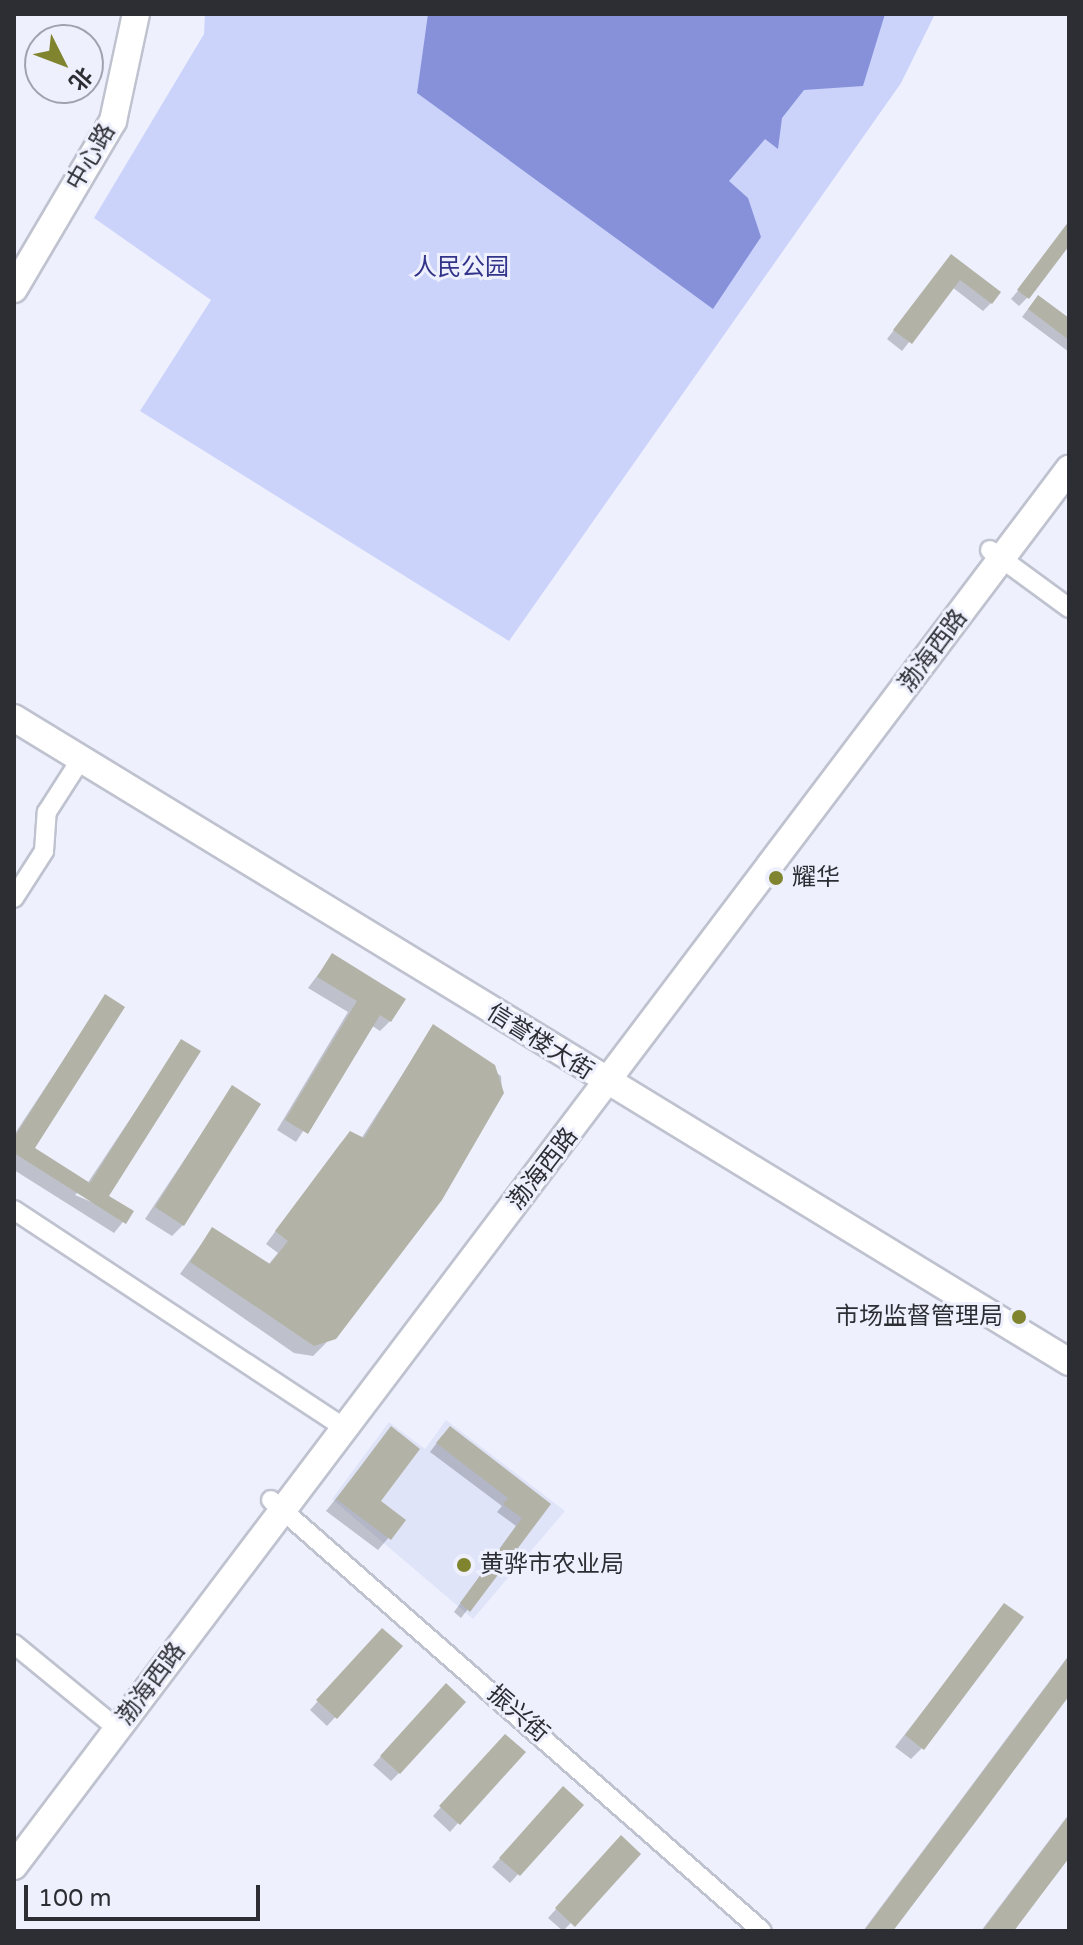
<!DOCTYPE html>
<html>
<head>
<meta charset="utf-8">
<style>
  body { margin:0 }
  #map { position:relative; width:1083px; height:1945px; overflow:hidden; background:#eef0fe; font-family:"Varela Round","Noto Sans SC",sans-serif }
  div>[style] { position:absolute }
  .built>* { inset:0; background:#e0e4f9 }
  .green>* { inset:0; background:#cbd3fb }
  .water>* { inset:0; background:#8691da }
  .shadow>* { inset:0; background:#0003 }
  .building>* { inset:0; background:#b2b3a6 }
  .roads { filter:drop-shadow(2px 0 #bfc2cf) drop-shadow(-2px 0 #bfc2cf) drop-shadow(0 2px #bfc2cf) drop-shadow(0 -2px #bfc2cf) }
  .street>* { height:18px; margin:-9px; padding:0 9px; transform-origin:9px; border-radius:9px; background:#fff }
  .secondary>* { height:26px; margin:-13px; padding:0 13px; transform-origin:13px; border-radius:13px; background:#fff }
  .dots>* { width:22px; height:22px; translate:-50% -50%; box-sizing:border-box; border:4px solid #eef0fe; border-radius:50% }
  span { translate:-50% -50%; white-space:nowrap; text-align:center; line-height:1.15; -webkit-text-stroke:6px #eef0fe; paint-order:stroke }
  .street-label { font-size:24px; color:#2d2e33 }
  .park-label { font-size:24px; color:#323489 }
  .poi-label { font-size:24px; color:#2d2e33 }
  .left { translate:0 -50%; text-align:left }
  .right { translate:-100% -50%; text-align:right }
  .frame { position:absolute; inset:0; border:16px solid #2d2e33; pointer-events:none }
  .north { position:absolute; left:24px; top:24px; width:80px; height:80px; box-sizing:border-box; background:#eef0fe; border:2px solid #a1a2ad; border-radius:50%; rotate:132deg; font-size:22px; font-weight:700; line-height:32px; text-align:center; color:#2d2e33 }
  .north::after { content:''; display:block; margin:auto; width:28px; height:36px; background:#81842e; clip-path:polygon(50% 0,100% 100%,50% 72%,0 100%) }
  .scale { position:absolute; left:24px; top:1885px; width:236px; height:36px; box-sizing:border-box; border:4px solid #2d2e33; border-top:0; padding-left:10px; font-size:24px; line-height:28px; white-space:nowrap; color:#2d2e33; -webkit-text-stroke:6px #eef0fe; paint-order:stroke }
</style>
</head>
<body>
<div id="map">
  <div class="built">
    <i style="clip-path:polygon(446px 1420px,565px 1511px,473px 1619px,332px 1499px,389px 1422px,425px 1449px)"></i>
  </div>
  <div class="green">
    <i style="clip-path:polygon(205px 14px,935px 14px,901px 83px,509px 641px,140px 411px,211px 300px,94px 218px,204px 34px)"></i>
  </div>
  <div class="water">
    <i style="clip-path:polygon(428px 14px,885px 14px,863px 86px,804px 90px,782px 118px,778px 149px,765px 139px,729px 181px,748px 198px,761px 237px,713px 309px,417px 93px)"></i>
  </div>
  <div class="shadow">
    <i style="clip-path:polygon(1069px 231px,1069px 243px,1028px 297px,1019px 306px,1011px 299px)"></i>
    <i style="clip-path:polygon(951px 256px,991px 303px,983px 311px,952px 287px,902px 351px,887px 339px)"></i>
    <i style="clip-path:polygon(1031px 305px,1069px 321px,1069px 352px,1022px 317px)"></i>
    <i style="clip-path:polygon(332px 956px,390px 1021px,380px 1031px,371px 1025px,296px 1142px,277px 1130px,348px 1012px,308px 988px)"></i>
    <i style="clip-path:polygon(evenodd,105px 997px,32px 1149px,87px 1184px,182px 1041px,106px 1196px,131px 1212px,114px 1233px,14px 1170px,14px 1135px,105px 997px,78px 1192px,101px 1206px,75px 1195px,78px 1192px)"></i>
    <i style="clip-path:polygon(433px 1027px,501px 1076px,502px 1092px,441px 1199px,325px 1344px,313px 1356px,294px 1353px,180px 1274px,212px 1229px,268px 1265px,278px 1253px,266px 1244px,340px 1144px,351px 1133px,361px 1139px)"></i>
    <i style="clip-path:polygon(232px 1088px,183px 1225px,172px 1236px,145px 1219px)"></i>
    <i style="clip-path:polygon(391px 1429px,378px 1501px,403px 1521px,378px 1550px,326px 1511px)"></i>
    <i style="clip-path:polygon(442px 1436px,548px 1504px,461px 1618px,454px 1612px,516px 1526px,497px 1512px,502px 1506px,430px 1452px)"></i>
    <i style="clip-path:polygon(1005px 1606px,922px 1748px,911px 1759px,895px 1747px)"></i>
    <i style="clip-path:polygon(374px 1638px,400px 1647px,327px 1726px,310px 1710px)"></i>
    <i style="clip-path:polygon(1069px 1655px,1069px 1693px,891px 1931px,863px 1931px)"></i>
    <i style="clip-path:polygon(438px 1694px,399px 1773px,391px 1781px,373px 1765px)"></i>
    <i style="clip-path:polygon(497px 1744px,458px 1823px,450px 1832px,433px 1816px)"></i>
    <i style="clip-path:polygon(555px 1797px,581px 1805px,510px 1883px,492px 1867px)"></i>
    <i style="clip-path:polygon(1069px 1814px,1069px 1853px,1011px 1931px,981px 1931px)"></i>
    <i style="clip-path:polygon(613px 1846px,638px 1854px,563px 1931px,548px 1918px)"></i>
  </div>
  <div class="building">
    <i style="clip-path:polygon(1069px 221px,1069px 246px,1029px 299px,1017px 290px)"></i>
    <i style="clip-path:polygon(951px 254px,1001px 292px,992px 304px,960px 280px,912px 344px,893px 330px)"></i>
    <i style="clip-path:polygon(1038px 295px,1069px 318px,1069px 340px,1028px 309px)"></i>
    <i style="clip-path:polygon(332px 953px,406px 999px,391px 1022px,380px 1015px,308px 1134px,285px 1120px,357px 1001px,317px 977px)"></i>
    <i style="clip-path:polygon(105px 994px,125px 1007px,35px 1148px,90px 1183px,181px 1039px,201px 1051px,109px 1196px,134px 1211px,126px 1224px,14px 1153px,14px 1138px)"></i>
    <i style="clip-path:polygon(433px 1024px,495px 1065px,504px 1093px,442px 1200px,336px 1339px,314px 1346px,190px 1262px,212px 1227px,270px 1264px,288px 1241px,275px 1231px,350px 1131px,364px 1138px)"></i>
    <i style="clip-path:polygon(232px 1085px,261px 1104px,184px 1226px,155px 1207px)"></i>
    <i style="clip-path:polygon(391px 1426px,420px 1449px,381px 1501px,406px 1520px,391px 1540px,336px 1499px)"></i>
    <i style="clip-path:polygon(450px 1426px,551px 1504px,470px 1612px,460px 1603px,522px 1518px,503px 1504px,508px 1498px,436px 1443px)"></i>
    <i style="clip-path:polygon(1004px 1603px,1024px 1617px,924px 1750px,905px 1735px)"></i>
    <i style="clip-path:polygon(382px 1628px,403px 1646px,337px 1719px,316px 1700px)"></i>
    <i style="clip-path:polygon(1069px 1656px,1069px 1696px,983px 1812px,893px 1931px,864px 1931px)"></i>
    <i style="clip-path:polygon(446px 1683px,466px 1702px,400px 1774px,380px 1756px)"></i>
    <i style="clip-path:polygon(505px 1734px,526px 1752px,460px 1825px,439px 1806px)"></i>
    <i style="clip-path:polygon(563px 1786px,584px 1805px,520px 1876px,499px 1858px)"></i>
    <i style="clip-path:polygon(1069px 1815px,1069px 1858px,1014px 1931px,982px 1931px)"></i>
    <i style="clip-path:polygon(621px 1835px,641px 1854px,575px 1927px,555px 1908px)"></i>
  </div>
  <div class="roads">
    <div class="street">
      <i style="left:990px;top:550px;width:98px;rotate:36.3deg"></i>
      <i style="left:14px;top:898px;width:56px;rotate:-57.4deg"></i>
      <i style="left:44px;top:851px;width:39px;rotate:-86deg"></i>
      <i style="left:47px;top:812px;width:63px;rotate:-57.3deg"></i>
      <i style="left:14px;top:1210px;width:396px;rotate:33.4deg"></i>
      <i style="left:271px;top:1500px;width:653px;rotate:41.28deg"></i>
      <i style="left:14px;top:1644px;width:134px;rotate:39.3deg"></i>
    </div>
    <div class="secondary">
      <i style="left:14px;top:289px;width:195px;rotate:-59.5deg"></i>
      <i style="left:113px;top:121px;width:109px;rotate:-77.9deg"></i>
      <i style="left:14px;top:718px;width:1236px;rotate:31.4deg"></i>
      <i style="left:14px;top:1866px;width:1751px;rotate:-52.94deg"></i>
    </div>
  </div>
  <div class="dots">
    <i style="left:776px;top:878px;background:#81842e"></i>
    <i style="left:1019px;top:1317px;background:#81842e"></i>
    <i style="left:464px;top:1565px;background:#81842e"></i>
  </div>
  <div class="street-label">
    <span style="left:91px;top:157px;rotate:-60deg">中心路</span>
    <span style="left:933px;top:651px;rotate:-53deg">渤海西路</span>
    <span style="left:540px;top:1042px;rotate:32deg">信誉楼大街</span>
    <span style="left:543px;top:1169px;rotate:-52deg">渤海西路</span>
    <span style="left:151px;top:1684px;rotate:-53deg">渤海西路</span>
    <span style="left:518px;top:1714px;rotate:41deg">振兴街</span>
  </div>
  <div class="park-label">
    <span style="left:461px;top:268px">人民公园</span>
  </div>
  <div class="poi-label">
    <span class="left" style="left:792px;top:878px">耀华</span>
    <span class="right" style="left:1003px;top:1317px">市场监督管理局</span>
    <span class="left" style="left:480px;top:1565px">黄骅市农业局</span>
  </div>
  <div class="frame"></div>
  <div class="north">北</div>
  <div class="scale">100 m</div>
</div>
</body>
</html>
